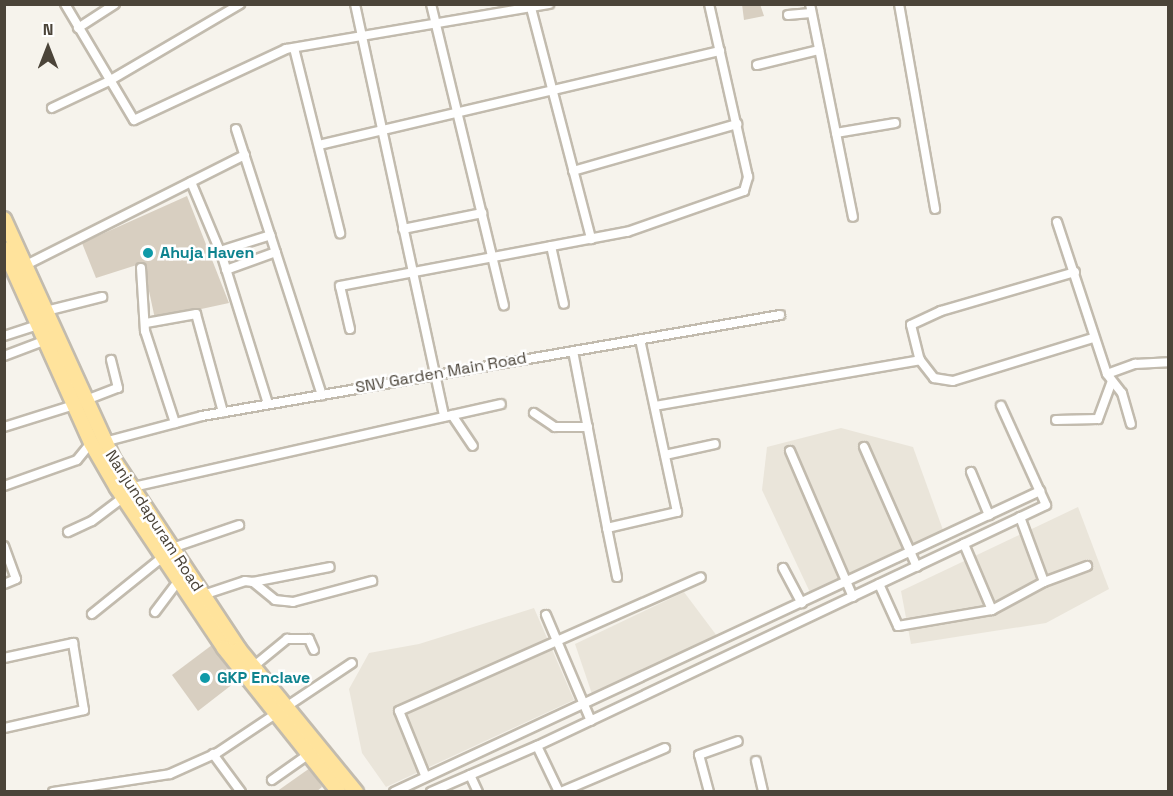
<!DOCTYPE html>
<html>
<head>
<meta charset="utf-8">
<style>
  body { margin:0 }
  #map { position:relative; width:1173px; height:796px; overflow:hidden; background:#f6f3ec; font-family:"Space Grotesk",sans-serif }
  div>[style] { position:absolute }
  .residential>* { inset:0; background:#eae5da }
  .building>* { inset:0; background:#d8cfc1 }
  .roads { filter:drop-shadow(2px 0 #c2bbae) drop-shadow(-2px 0 #c2bbae) drop-shadow(0 2px #c2bbae) drop-shadow(0 -2px #c2bbae) }
  .street>* { height:8px; margin:-4px; padding:0 4px; transform-origin:4px; border-radius:4px; background:#fff }
  .primary>* { height:14px; margin:-7px; padding:0 7px; transform-origin:7px; border-radius:7px; background:#ffe39c }
  .dots>* { width:16px; height:16px; translate:-50% -50%; box-sizing:border-box; border:3px solid #fff; border-radius:50% }
  span { translate:-50% -50%; white-space:nowrap; text-align:center; line-height:1.15; -webkit-text-stroke:5px #fff; paint-order:stroke }
  .culture-label { font-size:16px; color:#0d838f; font-weight:700 }
  .left { translate:0 -50%; text-align:left }
  .street-label { font-size:16px; color:#4b4439 }
  .frame { position:absolute; inset:0; border:6px solid #4b4439; pointer-events:none }
  .north { position:absolute; left:18px; top:18px; width:60px; height:60px; -webkit-text-stroke:4px #fff; paint-order:stroke; rotate:0deg; font-size:16px; font-weight:700; line-height:24px; text-align:center; color:#4b4439 }
  .north::after { content:''; display:block; margin:auto; width:21px; height:27px; background:#4b4439; clip-path:polygon(50% 0,100% 100%,50% 72%,0 100%) }
</style>
</head>
<body>
<div id="map">
  <div class="residential">
    <i style="clip-path:polygon(841px 428px,913px 447px,947px 541px,815px 603px,762px 490px,767px 447px)"></i>
    <i style="clip-path:polygon(1078px 507px,1109px 589px,1046px 623px,911px 644px,901px 591px)"></i>
    <i style="clip-path:polygon(684px 592px,717px 636px,592px 694px,575px 644px)"></i>
    <i style="clip-path:polygon(534px 608px,574px 700px,386px 787px,362px 753px,349px 689px,369px 653px,419px 644px)"></i>
  </div>
  <div class="building">
    <i style="clip-path:polygon(742px 4px,760px 4px,764px 16px,744px 20px)"></i>
    <i style="clip-path:polygon(187px 196px,229px 303px,155px 319px,143px 263px,96px 278px,82px 243px)"></i>
    <i style="clip-path:polygon(212px 645px,238px 680px,198px 711px,172px 675px)"></i>
    <i style="clip-path:polygon(310px 768px,322px 787px,316px 792px,276px 792px)"></i>
  </div>
  <div class="roads">
    <div class="street">
      <i style="left:65px;top:4px;width:135px;rotate:59.3deg"></i>
      <i style="left:134px;top:120px;width:168px;rotate:-25deg"></i>
      <i style="left:286px;top:49px;width:267px;rotate:-9.7deg"></i>
      <i style="left:355px;top:4px;width:422px;rotate:77.8deg"></i>
      <i style="left:431px;top:4px;width:310px;rotate:76.4deg"></i>
      <i style="left:530px;top:4px;width:243px;rotate:75.4deg"></i>
      <i style="left:810px;top:4px;width:217px;rotate:78.6deg"></i>
      <i style="left:899px;top:4px;width:208px;rotate:80deg"></i>
      <i style="left:788px;top:15px;width:23px;rotate:-5deg"></i>
      <i style="left:78px;top:28px;width:44px;rotate:-33deg"></i>
      <i style="left:294px;top:48px;width:191px;rotate:76deg"></i>
      <i style="left:757px;top:65px;width:64px;rotate:-13.6deg"></i>
      <i style="left:52px;top:108px;width:63px;rotate:-25.3deg"></i>
      <i style="left:109px;top:81px;width:152px;rotate:-30.4deg"></i>
      <i style="left:236px;top:129px;width:280px;rotate:72.1deg"></i>
      <i style="left:836px;top:133px;width:60px;rotate:-9.6deg"></i>
      <i style="left:319px;top:145px;width:412px;rotate:-13.2deg"></i>
      <i style="left:573px;top:171px;width:171px;rotate:-16deg"></i>
      <i style="left:191px;top:182px;width:80px;rotate:67.3deg"></i>
      <i style="left:222px;top:256px;width:155px;rotate:72.7deg"></i>
      <i style="left:1057px;top:222px;width:160px;rotate:71.8deg"></i>
      <i style="left:1107px;top:374px;width:24px;rotate:52deg"></i>
      <i style="left:1122px;top:393px;width:32px;rotate:74deg"></i>
      <i style="left:403px;top:229px;width:81px;rotate:-11.4deg"></i>
      <i style="left:551px;top:246px;width:59px;rotate:77.4deg"></i>
      <i style="left:220px;top:251px;width:53px;rotate:-17.4deg"></i>
      <i style="left:26px;top:265px;width:245px;rotate:-26.7deg"></i>
      <i style="left:141px;top:268px;width:63px;rotate:86.4deg"></i>
      <i style="left:145px;top:331px;width:97px;rotate:71.9deg"></i>
      <i style="left:226px;top:270px;width:53px;rotate:-19.8deg"></i>
      <i style="left:1075px;top:272px;width:140px;rotate:163.8deg"></i>
      <i style="left:941px;top:311px;width:33px;rotate:155deg"></i>
      <i style="left:911px;top:325px;width:36px;rotate:76deg"></i>
      <i style="left:920px;top:360px;width:23px;rotate:52deg"></i>
      <i style="left:934px;top:378px;width:19px;rotate:9deg"></i>
      <i style="left:953px;top:381px;width:146px;rotate:-17.1deg"></i>
      <i style="left:46px;top:311px;width:58px;rotate:-14deg"></i>
      <i style="left:146px;top:323px;width:51px;rotate:-10.2deg"></i>
      <i style="left:196px;top:314px;width:102px;rotate:74.6deg"></i>
      <i style="left:350px;top:329px;width:44px;rotate:-103.1deg"></i>
      <i style="left:340px;top:286px;width:292px;rotate:-10.7deg"></i>
      <i style="left:627px;top:232px;width:124px;rotate:-19.3deg"></i>
      <i style="left:744px;top:191px;width:15px;rotate:-74deg"></i>
      <i style="left:748px;top:177px;width:177px;rotate:-102.7deg"></i>
      <i style="left:4px;top:336px;width:36px;rotate:-18deg"></i>
      <i style="left:573px;top:351px;width:180px;rotate:79.1deg"></i>
      <i style="left:4px;top:356px;width:48px;rotate:-20.7deg"></i>
      <i style="left:1107px;top:374px;width:30px;rotate:-20deg"></i>
      <i style="left:1135px;top:364px;width:33px;rotate:-3deg"></i>
      <i style="left:86px;top:400px;width:34px;rotate:-21deg"></i>
      <i style="left:118px;top:388px;width:29px;rotate:-104deg"></i>
      <i style="left:655px;top:406px;width:269px;rotate:-9.8deg"></i>
      <i style="left:534px;top:413px;width:25px;rotate:34deg"></i>
      <i style="left:555px;top:427px;width:33px"></i>
      <i style="left:452px;top:415px;width:37px;rotate:56deg"></i>
      <i style="left:1056px;top:420px;width:42px;rotate:-1.4deg"></i>
      <i style="left:1098px;top:419px;width:40px;rotate:-69.8deg"></i>
      <i style="left:4px;top:427px;width:73px;rotate:-17.4deg"></i>
      <i style="left:104px;top:442px;width:101px;rotate:-14.9deg"></i>
      <i style="left:202px;top:416px;width:587px;rotate:-9.91deg"></i>
      <i style="left:864px;top:447px;width:131px;rotate:66.2deg"></i>
      <i style="left:790px;top:451px;width:159px;rotate:66.7deg"></i>
      <i style="left:665px;top:455px;width:51px;rotate:-12.4deg"></i>
      <i style="left:971px;top:472px;width:47px;rotate:67.3deg"></i>
      <i style="left:4px;top:486px;width:77px;rotate:-19.6deg"></i>
      <i style="left:77px;top:460px;width:22px;rotate:-51deg"></i>
      <i style="left:133px;top:487px;width:377px;rotate:-12.7deg"></i>
      <i style="left:1020px;top:517px;width:69px;rotate:69.7deg"></i>
      <i style="left:68px;top:532px;width:26px;rotate:-25deg"></i>
      <i style="left:92px;top:521px;width:39px;rotate:-37deg"></i>
      <i style="left:4px;top:546px;width:35px;rotate:70deg"></i>
      <i style="left:16px;top:579px;width:13px;rotate:157deg"></i>
      <i style="left:172px;top:548px;width:71px;rotate:-18.9deg"></i>
      <i style="left:783px;top:568px;width:40px;rotate:62deg"></i>
      <i style="left:617px;top:577px;width:50px;rotate:-101.5deg"></i>
      <i style="left:607px;top:528px;width:72px;rotate:-12.9deg"></i>
      <i style="left:677px;top:512px;width:176px;rotate:-102.1deg"></i>
      <i style="left:253px;top:582px;width:78px;rotate:-11deg"></i>
      <i style="left:879px;top:584px;width:46px;rotate:65.7deg"></i>
      <i style="left:898px;top:626px;width:95px;rotate:-9.7deg"></i>
      <i style="left:992px;top:610px;width:72px;rotate:-113deg"></i>
      <i style="left:203px;top:595px;width:44px;rotate:-18.4deg"></i>
      <i style="left:245px;top:581px;width:8px;rotate:7deg"></i>
      <i style="left:253px;top:582px;width:28px;rotate:39deg"></i>
      <i style="left:275px;top:600px;width:18px;rotate:6deg"></i>
      <i style="left:293px;top:602px;width:82px;rotate:-14.9deg"></i>
      <i style="left:992px;top:610px;width:59px;rotate:-28.3deg"></i>
      <i style="left:1044px;top:582px;width:46px;rotate:-20.4deg"></i>
      <i style="left:155px;top:612px;width:38px;rotate:-53deg"></i>
      <i style="left:92px;top:614px;width:91px;rotate:-38.8deg"></i>
      <i style="left:546px;top:615px;width:115px;rotate:67deg"></i>
      <i style="left:4px;top:658px;width:71px;rotate:-12.3deg"></i>
      <i style="left:73px;top:643px;width:68px;rotate:80.7deg"></i>
      <i style="left:84px;top:710px;width:82px;rotate:167.3deg"></i>
      <i style="left:254px;top:666px;width:43px;rotate:-39.3deg"></i>
      <i style="left:287px;top:639px;width:22px"></i>
      <i style="left:309px;top:639px;width:12px;rotate:66deg"></i>
      <i style="left:537px;top:746px;width:51px;rotate:64.4deg"></i>
      <i style="left:213px;top:754px;width:47px;rotate:53.6deg"></i>
      <i style="left:756px;top:761px;width:32px;rotate:77deg"></i>
      <i style="left:425px;top:775px;width:69px;rotate:-112.1deg"></i>
      <i style="left:399px;top:711px;width:330px;rotate:-23.9deg"></i>
      <i style="left:470px;top:775px;width:19px;rotate:65deg"></i>
      <i style="left:272px;top:780px;width:45px;rotate:-35.1deg"></i>
      <i style="left:53px;top:792px;width:118px;rotate:-8.7deg"></i>
      <i style="left:170px;top:774px;width:51px;rotate:-24.1deg"></i>
      <i style="left:217px;top:753px;width:162px;rotate:-33.7deg"></i>
      <i style="left:394px;top:792px;width:713px;rotate:-24.98deg"></i>
      <i style="left:431px;top:792px;width:116px;rotate:-23.5deg"></i>
      <i style="left:537px;top:746px;width:563px;rotate:-25.34deg"></i>
      <i style="left:1046px;top:505px;width:109px;rotate:-114.4deg"></i>
      <i style="left:561px;top:792px;width:113px;rotate:-22.9deg"></i>
      <i style="left:709px;top:792px;width:38px;rotate:-105deg"></i>
      <i style="left:699px;top:755px;width:41px;rotate:-19.7deg"></i>
    </div>
    <div class="primary">
      <i style="left:4px;top:219px;width:265px;rotate:65.5deg"></i>
      <i style="left:114px;top:460px;width:227px;rotate:56.5deg"></i>
      <i style="left:239px;top:649px;width:185px;rotate:50.7deg"></i>
      <i style="left:4px;top:249px;width:213px;rotate:65.8deg"></i>
      <i style="left:91px;top:443px;width:52px;rotate:60deg"></i>
      <i style="left:117px;top:488px;width:192px;rotate:56.2deg"></i>
      <i style="left:224px;top:648px;width:184px;rotate:51.4deg"></i>
    </div>
  </div>
  <div class="dots">
    <i style="left:148px;top:253px;background:#0f9aa8"></i>
    <i style="left:205px;top:678px;background:#0f9aa8"></i>
  </div>
  <div class="culture-label">
    <span class="left" style="left:160px;top:253px">Ahuja Haven</span>
    <span class="left" style="left:217px;top:678px">GKP Enclave</span>
  </div>
  <div class="street-label">
    <span style="left:441px;top:373px;rotate:-10deg">SNV Garden Main Road</span>
    <span style="left:154px;top:521px;rotate:57deg">Nanjundapuram Road</span>
  </div>
  <div class="frame"></div>
  <div class="north">N</div>
</div>
</body>
</html>
